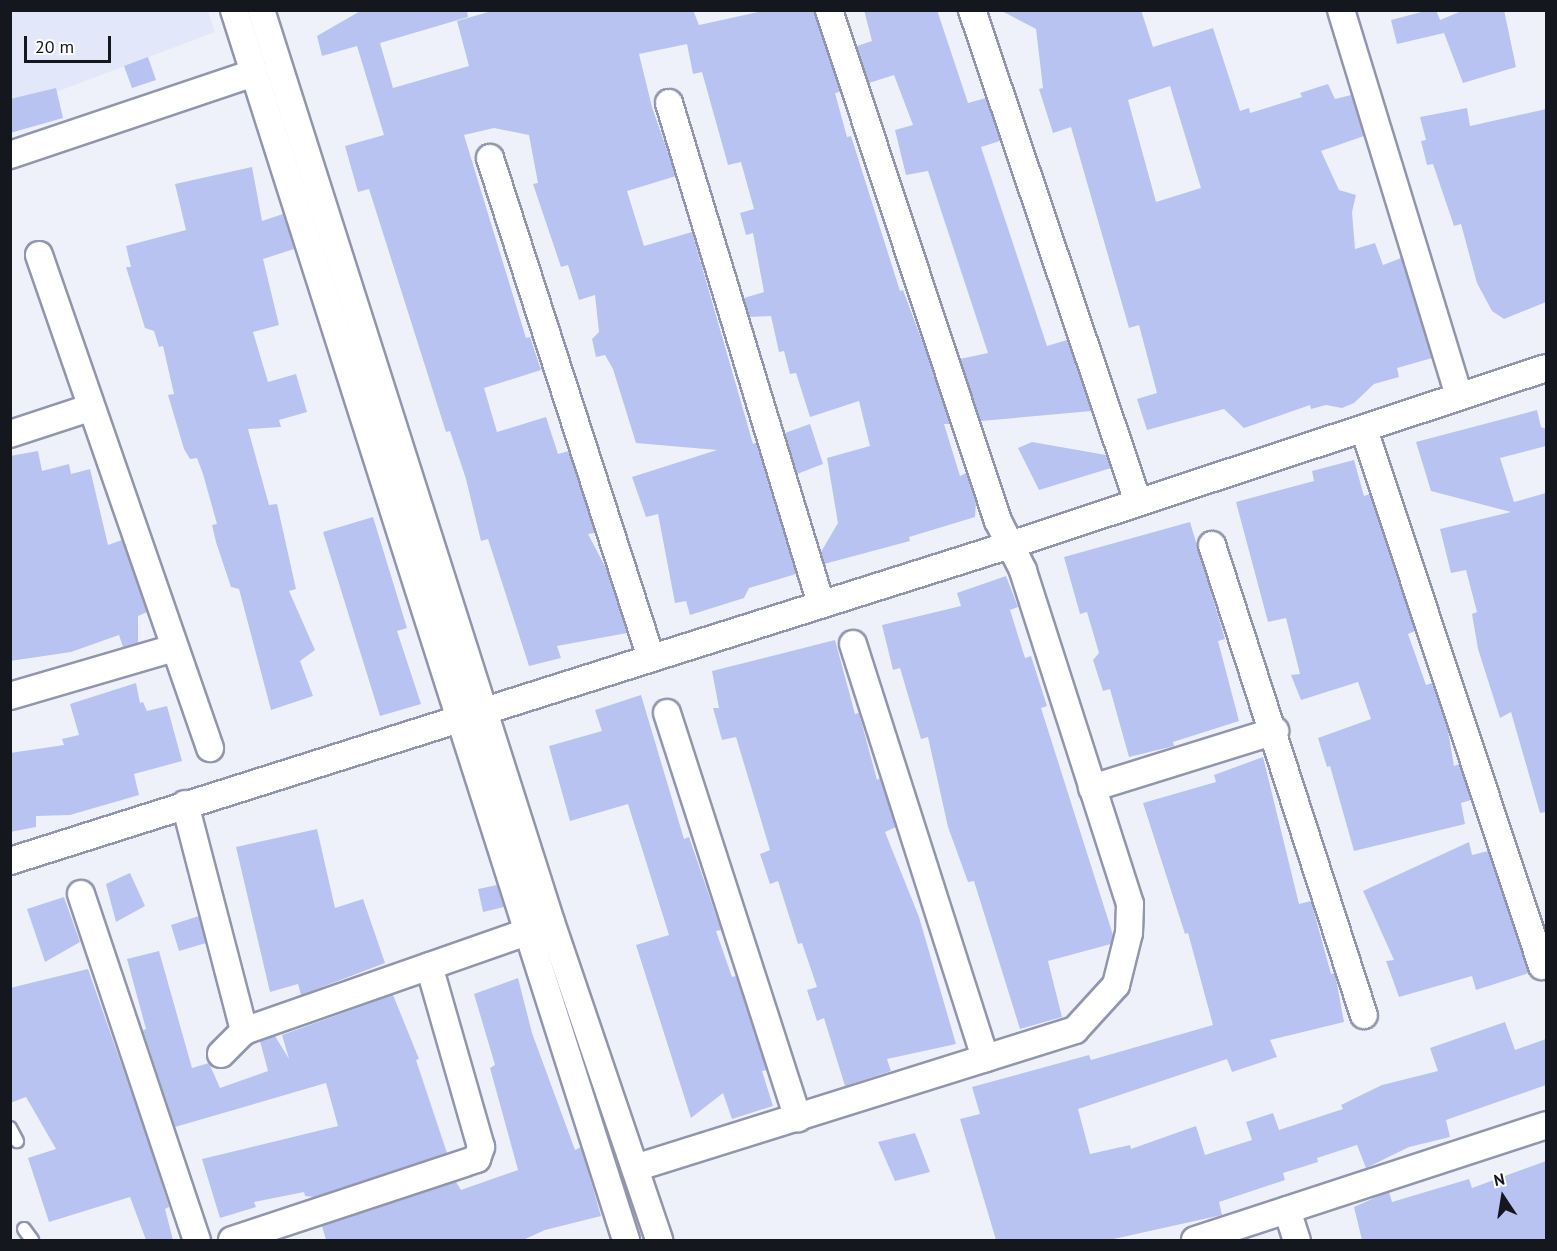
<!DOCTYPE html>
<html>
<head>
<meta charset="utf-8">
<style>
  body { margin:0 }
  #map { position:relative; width:1557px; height:1251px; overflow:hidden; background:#eef1fa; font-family:"PT Sans",sans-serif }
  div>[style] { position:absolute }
  .built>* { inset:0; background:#e3e7fa }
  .building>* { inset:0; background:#b8c3f2 }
  .roads { filter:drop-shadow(2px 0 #9196ac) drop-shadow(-2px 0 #9196ac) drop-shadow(0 2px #9196ac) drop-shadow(0 -2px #9196ac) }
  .lane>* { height:12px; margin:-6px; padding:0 6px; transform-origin:6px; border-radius:6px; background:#fff }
  .street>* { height:26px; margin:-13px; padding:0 13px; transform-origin:13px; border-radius:13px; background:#fff }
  span { translate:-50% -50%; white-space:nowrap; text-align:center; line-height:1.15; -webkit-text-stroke:4.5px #fefffe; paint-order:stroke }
  .frame { position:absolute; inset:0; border:12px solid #15171f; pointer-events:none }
  .north { position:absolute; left:1473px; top:1167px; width:60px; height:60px; -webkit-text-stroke:4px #fefffe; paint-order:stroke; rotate:348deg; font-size:16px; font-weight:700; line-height:24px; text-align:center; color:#15171f }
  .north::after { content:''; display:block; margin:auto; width:21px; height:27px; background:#15171f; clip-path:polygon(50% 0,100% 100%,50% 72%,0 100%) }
  .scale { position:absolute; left:24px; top:36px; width:87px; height:27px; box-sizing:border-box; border:3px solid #15171f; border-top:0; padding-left:8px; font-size:18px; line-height:21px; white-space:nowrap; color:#15171f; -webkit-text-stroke:4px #fefffe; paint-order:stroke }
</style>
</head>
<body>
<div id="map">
  <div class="built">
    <i style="clip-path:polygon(11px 11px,208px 11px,215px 32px,11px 109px)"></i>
  </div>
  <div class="building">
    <i style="clip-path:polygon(362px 10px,467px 10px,468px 17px,380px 43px,393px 88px,469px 66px,457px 21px,495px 10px,693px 10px,699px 25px,767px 10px,814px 10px,840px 92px,835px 93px,847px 137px,851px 136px,900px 291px,903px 290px,931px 365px,950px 424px,944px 424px,960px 476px,966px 473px,976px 502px,975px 517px,909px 537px,910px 541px,824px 564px,821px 552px,838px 523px,827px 458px,870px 446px,859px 401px,810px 417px,796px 373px,790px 374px,784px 351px,779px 352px,771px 316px,749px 317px,744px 298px,764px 292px,753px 233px,746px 235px,740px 213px,754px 209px,741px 162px,728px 165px,702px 72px,693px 74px,687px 44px,639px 54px,652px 107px,676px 176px,627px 191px,644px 246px,692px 232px,753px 444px,756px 443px,796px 574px,749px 588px,744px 598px,690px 615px,686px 601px,675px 603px,658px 514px,646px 517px,632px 477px,717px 450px,636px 443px,613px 369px,605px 355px,596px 357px,592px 339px,599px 332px,595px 295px,579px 300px,568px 265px,561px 267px,533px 184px,538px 183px,529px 135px,494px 128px,464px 135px,526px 338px,530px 337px,541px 370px,484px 388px,497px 432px,546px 417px,558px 454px,569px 451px,595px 533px,588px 534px,608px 572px,627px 633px,557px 646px,561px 658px,529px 666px,488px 539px,481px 541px,466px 479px,450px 431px,446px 432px,369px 189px,358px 192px,345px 146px,384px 135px,357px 46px,322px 56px,317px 36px)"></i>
    <i style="clip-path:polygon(864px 10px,937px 10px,968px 103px,986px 98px,1000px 141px,981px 147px,1047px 346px,1067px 340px,1092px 411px,981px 421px,960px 359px,988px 353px,928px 171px,906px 175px,895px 130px,913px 125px,894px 75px,869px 83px,857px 46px,872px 41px)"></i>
    <i style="clip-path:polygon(evenodd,1000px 10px,1141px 10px,1153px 47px,1213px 28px,1240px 111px,1249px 108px,1250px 113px,1302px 97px,1300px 93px,1328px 84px,1335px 99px,1351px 95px,1364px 136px,1321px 151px,1339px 190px,1356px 195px,1352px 212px,1355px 249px,1375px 243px,1383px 265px,1401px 258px,1432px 358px,1397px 368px,1399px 377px,1374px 384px,1354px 403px,1342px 408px,1326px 405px,1311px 409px,1310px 405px,1244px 428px,1224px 409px,1147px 430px,1137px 399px,1157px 393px,1139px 325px,1129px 328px,1071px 127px,1053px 133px,1039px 89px,1043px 88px,1036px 29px,1000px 10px,1170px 86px,1201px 188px,1156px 202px,1128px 100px,1170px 86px)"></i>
    <i style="clip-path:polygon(1429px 10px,1436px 10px,1440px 20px,1464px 10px,1504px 10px,1516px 67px,1463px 83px,1444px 33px,1397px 44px,1391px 20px)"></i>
    <i style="clip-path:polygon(148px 57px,156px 80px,132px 88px,124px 66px)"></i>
    <i style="clip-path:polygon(56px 88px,63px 118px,10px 133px,10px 99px)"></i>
    <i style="clip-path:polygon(1467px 108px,1470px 126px,1546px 109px,1546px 302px,1504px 319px,1492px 311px,1477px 283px,1461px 224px,1454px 226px,1433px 164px,1427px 165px,1421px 141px,1426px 140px,1420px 117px)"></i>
    <i style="clip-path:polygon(252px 167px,262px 221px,283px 214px,294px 249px,263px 259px,279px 325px,253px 332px,268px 382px,296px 374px,307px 412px,279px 420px,281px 427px,248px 429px,269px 505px,277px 504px,296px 589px,289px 591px,315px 650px,300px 661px,313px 696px,271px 710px,239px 589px,231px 587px,216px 542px,212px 525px,217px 524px,203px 474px,197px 458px,190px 459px,184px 449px,168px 395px,174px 394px,163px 346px,159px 347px,154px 331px,145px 328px,126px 267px,131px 267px,126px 246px,186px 230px,175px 184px)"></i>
    <i style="clip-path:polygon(1537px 410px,1541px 427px,1546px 429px,1546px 446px,1500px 458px,1514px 502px,1546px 493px,1546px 812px,1540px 813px,1511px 712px,1500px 718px,1478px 649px,1472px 614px,1477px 612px,1466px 570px,1451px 573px,1440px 529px,1511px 512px,1431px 491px,1416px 442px)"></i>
    <i style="clip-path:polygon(810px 424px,823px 464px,797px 474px,785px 433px)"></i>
    <i style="clip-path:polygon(1032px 442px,1106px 455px,1111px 468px,1039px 490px,1018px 448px)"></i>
    <i style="clip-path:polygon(38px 451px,42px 471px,69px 464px,71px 474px,90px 469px,108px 545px,122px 540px,147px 612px,138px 616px,138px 643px,123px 647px,119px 635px,71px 652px,10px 661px,10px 456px)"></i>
    <i style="clip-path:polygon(1354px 460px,1364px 496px,1370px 494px,1415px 631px,1408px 634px,1426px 685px,1432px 683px,1448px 731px,1454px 766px,1459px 764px,1471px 800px,1461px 803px,1465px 824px,1354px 851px,1330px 766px,1327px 767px,1318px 738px,1371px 719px,1358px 682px,1301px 700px,1291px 675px,1300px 674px,1286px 618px,1268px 622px,1236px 502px,1314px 481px,1312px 471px)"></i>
    <i style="clip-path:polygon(373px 517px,407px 628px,397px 631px,421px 704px,380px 716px,323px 532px)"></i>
    <i style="clip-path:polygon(1190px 522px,1225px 639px,1218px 641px,1239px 721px,1173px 742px,1174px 746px,1129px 757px,1110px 689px,1103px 691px,1093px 660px,1099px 653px,1087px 612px,1080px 614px,1064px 557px)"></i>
    <i style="clip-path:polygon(1006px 576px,1018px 607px,1010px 610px,1025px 658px,1031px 656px,1047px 706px,1041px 708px,1113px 935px,1111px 944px,1048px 961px,1062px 1017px,1020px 1029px,974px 881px,968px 882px,948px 827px,928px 737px,921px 739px,900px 668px,893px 670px,882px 625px,961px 606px,957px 593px)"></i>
    <i style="clip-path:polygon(835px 640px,855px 714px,859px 713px,877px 780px,880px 778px,896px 827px,885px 832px,919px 917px,956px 1044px,887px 1059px,891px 1071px,845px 1086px,824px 1018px,817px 1021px,807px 990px,817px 987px,802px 943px,798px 944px,778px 881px,770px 884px,760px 854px,770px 850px,736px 737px,722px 740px,713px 708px,719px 708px,712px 671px)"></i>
    <i style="clip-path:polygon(136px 683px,140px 703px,143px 702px,147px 711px,167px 706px,182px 761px,134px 774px,139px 795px,70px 815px,36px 816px,36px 827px,10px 832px,10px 753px,64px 745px,62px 739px,79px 735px,70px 704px)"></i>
    <i style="clip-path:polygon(641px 695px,684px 839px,689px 837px,721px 930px,716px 931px,732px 977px,736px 976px,767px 1070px,762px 1071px,773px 1106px,732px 1119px,723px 1093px,691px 1118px,636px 945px,669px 935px,628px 804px,570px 821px,549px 746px,602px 731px,595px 710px)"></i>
    <i style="clip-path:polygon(1263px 757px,1299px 904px,1311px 901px,1331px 974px,1335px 973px,1344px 1022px,1270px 1040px,1277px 1057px,1232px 1072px,1227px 1059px,1078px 1109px,1090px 1154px,1130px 1145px,1131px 1149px,1196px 1126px,1205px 1155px,1252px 1140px,1246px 1122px,1273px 1113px,1279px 1130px,1343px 1109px,1341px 1105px,1382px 1085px,1438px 1071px,1430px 1048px,1505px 1022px,1515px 1050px,1546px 1039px,1546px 1085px,1446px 1120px,1450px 1137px,1409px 1147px,1366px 1168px,1357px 1145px,1317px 1158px,1318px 1162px,1283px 1173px,1285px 1180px,1219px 1202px,1222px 1215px,1109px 1240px,996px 1240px,960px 1119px,980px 1114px,972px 1087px,1089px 1055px,1091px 1060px,1213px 1025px,1188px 933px,1185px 934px,1143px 803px,1216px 782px,1214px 775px)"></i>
    <i style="clip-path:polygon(317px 829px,335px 908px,363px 899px,385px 963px,301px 995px,298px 984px,270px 992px,236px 847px)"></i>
    <i style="clip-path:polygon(1469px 842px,1472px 855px,1488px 851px,1529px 973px,1476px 990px,1472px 976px,1399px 997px,1386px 961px,1394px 960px,1363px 891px)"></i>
    <i style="clip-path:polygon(130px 873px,145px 906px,116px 922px,106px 884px)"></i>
    <i style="clip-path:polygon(497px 885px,504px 907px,483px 912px,478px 889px)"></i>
    <i style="clip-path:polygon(64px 897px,80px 942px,45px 962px,27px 909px)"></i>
    <i style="clip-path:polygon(199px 916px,206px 943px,179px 951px,171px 925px)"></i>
    <i style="clip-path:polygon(159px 951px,192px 1068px,209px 1063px,220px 1088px,268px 1071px,260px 1041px,275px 1036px,289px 1059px,282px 1035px,393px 995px,419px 1059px,416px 1060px,447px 1153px,314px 1197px,305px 1196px,304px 1192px,254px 1202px,256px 1207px,220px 1218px,202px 1159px,338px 1126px,326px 1083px,175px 1127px,143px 1030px,146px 1029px,127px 959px)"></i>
    <i style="clip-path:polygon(88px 969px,150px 1146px,169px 1207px,165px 1209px,173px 1240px,146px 1240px,130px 1197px,49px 1222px,28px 1158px,56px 1149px,26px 1097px,10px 1103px,10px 988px)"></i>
    <i style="clip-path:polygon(518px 978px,532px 1033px,575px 1150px,581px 1147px,601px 1216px,545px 1230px,523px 1240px,326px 1240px,322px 1226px,456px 1182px,461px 1190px,518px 1170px,490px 1068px,495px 1065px,474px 994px)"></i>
    <i style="clip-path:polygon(915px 1133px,930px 1172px,895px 1181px,878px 1142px)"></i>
    <i style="clip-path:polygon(1546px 1161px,1546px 1240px,1362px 1240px,1354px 1207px,1383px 1194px,1389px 1192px,1392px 1202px,1469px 1179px,1472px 1188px)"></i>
  </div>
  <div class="roads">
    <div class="lane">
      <i style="left:10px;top:1128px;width:15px;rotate:62deg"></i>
      <i style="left:24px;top:1229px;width:14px;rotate:54deg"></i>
    </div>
    <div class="street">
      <i style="left:234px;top:10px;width:1291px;rotate:72.32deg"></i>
      <i style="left:261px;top:10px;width:957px;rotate:72.36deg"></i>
      <i style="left:551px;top:922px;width:336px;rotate:71.2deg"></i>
      <i style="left:972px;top:10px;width:519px;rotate:71.36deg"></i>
      <i style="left:1341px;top:10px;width:404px;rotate:73deg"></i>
      <i style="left:669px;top:103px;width:524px;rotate:73.12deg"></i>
      <i style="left:10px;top:155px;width:257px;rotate:-18.6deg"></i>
      <i style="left:490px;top:158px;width:525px;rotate:72.15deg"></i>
      <i style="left:39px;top:255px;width:522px;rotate:70.87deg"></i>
      <i style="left:1364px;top:429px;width:566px;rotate:71.66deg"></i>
      <i style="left:10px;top:434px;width:83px;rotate:-18.2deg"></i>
      <i style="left:1212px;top:545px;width:494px;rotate:72.1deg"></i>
      <i style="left:853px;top:644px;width:435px;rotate:72.3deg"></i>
      <i style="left:10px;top:696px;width:171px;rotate:-16.3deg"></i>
      <i style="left:667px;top:713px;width:426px;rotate:72.1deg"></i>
      <i style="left:1092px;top:788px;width:192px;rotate:-17.3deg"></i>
      <i style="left:185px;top:804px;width:235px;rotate:75.4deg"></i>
      <i style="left:10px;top:861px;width:1049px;rotate:-17.54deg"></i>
      <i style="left:1010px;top:545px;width:564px;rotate:-18.27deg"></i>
      <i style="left:81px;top:894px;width:365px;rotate:71.5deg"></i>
      <i style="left:221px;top:1054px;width:33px;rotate:-45deg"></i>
      <i style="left:244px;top:1031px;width:317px;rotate:-19.3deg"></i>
      <i style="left:635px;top:1168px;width:461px;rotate:-17.4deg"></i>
      <i style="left:1075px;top:1030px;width:61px;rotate:-47.7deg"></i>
      <i style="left:1116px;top:985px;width:54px;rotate:-76deg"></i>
      <i style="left:1129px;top:933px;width:29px;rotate:-88deg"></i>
      <i style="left:1130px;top:904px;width:351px;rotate:-107.8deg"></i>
      <i style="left:1023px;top:570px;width:55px;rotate:-117deg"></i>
      <i style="left:998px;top:521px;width:538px;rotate:-108.3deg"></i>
      <i style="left:1287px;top:1210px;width:32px;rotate:72deg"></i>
      <i style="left:232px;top:1240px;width:258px;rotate:-18.3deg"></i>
      <i style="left:477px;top:1159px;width:13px;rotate:-72deg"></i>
      <i style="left:481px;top:1147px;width:188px;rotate:-106deg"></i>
      <i style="left:1195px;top:1240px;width:369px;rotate:-18.1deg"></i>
    </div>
  </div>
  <div class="frame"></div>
  <div class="north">N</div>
  <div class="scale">20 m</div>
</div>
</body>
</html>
